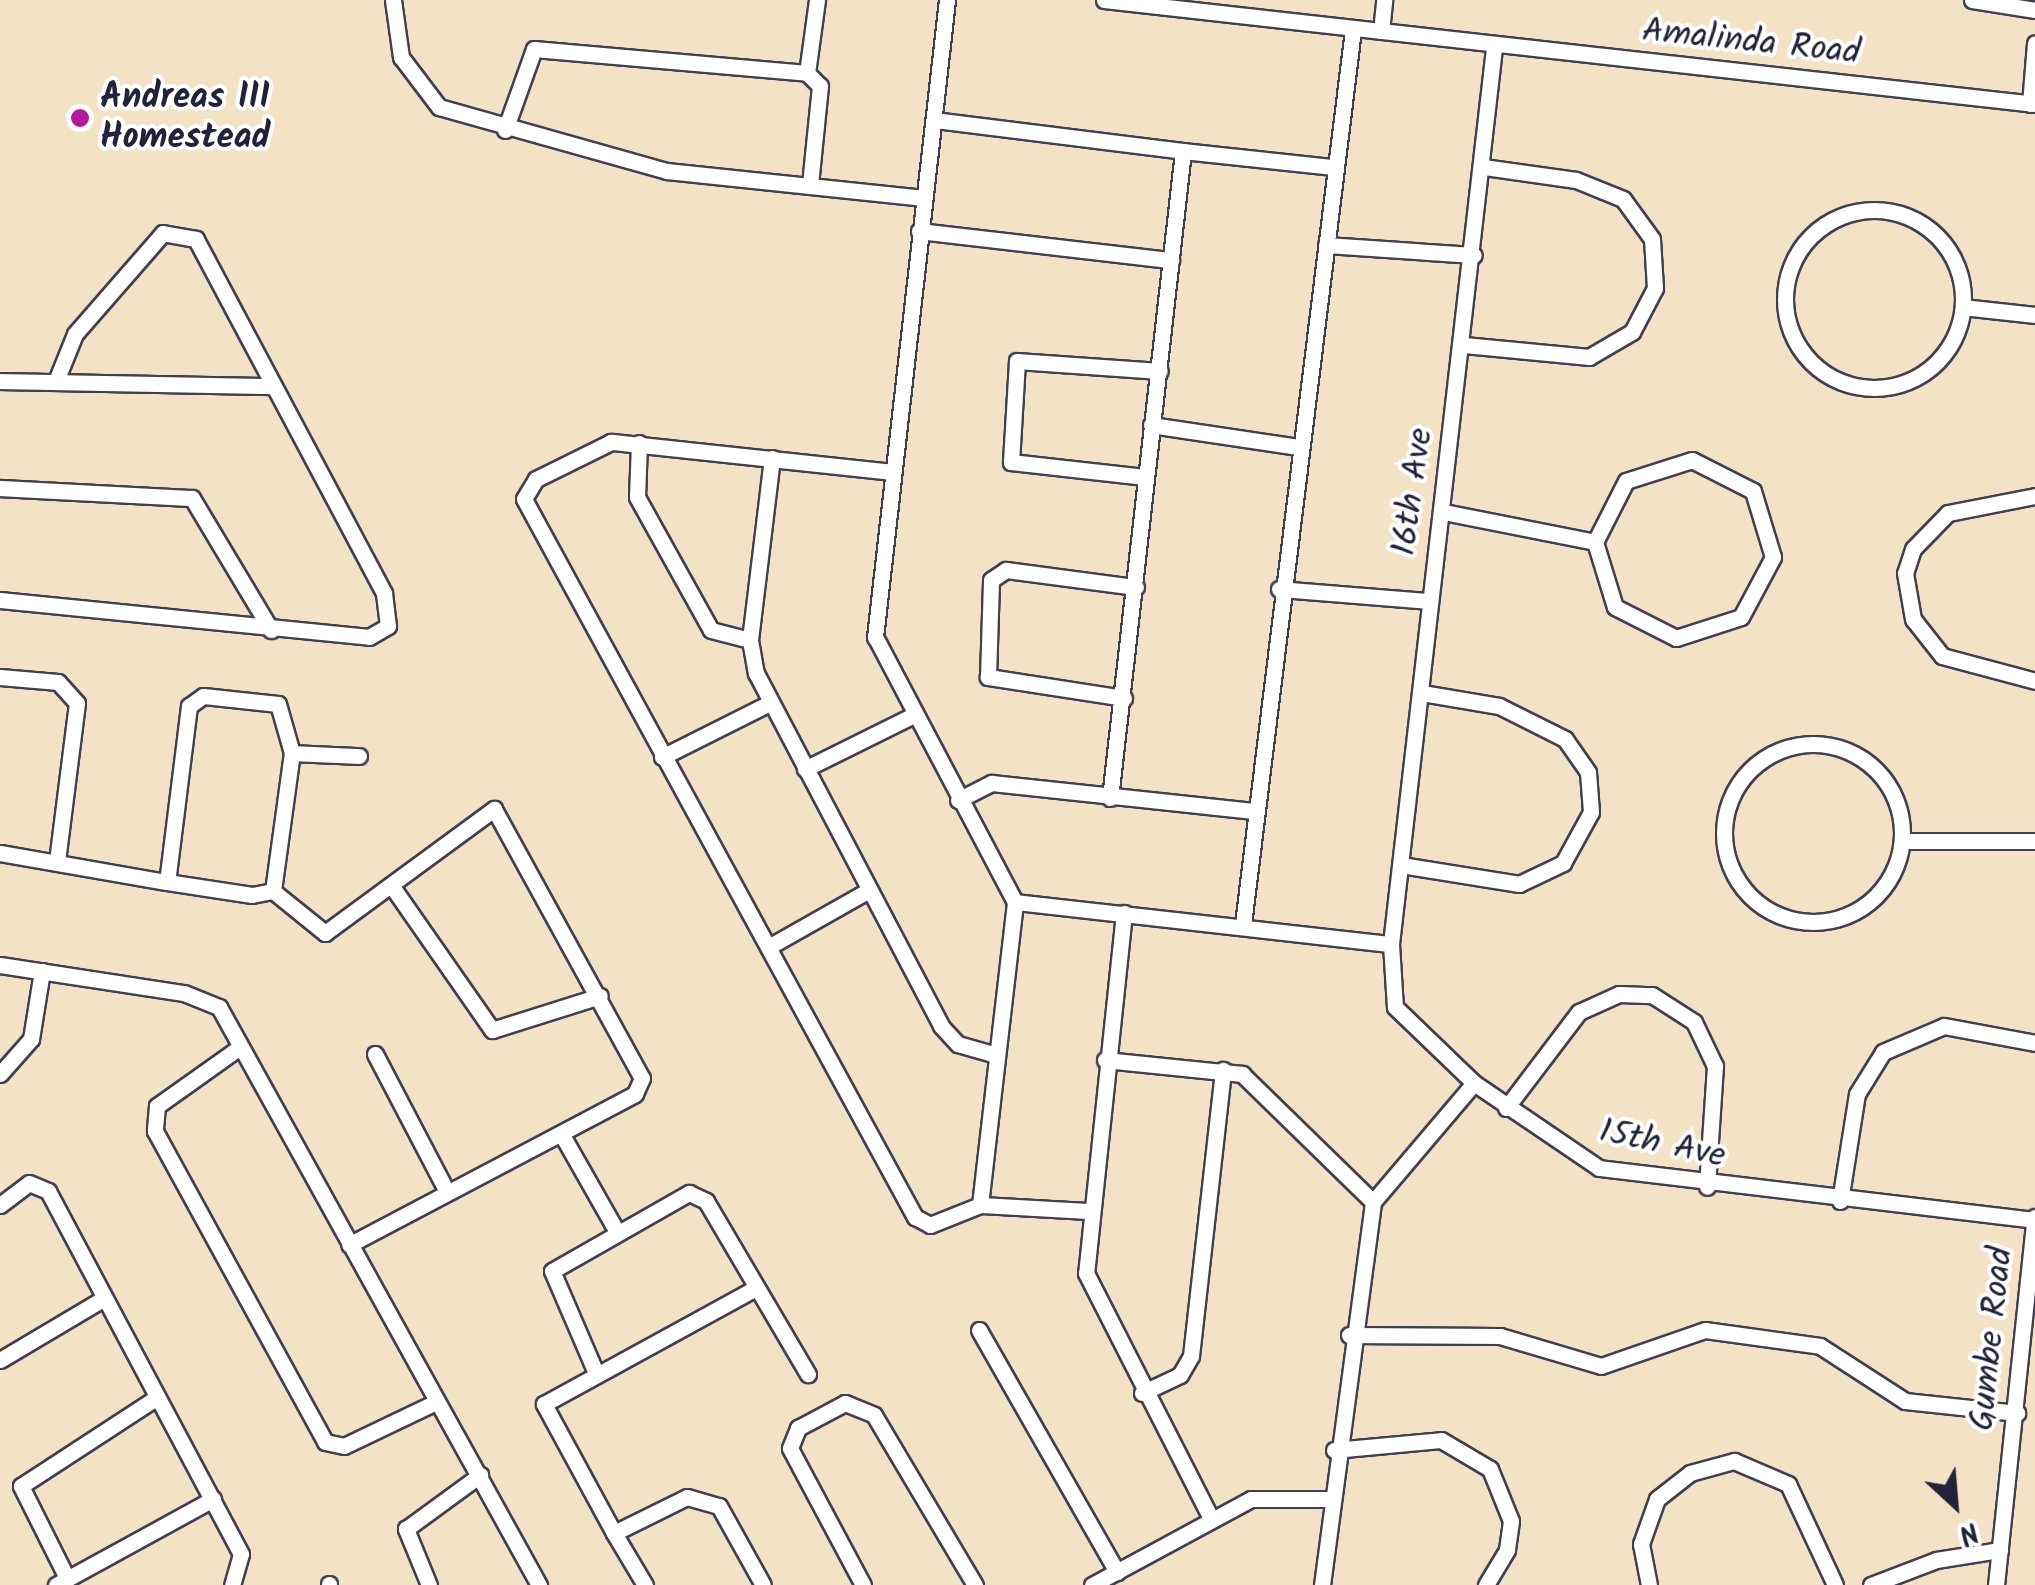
<!DOCTYPE html>
<html>
<head>
<meta charset="utf-8">
<style>
  body { margin:0 }
  #map { position:relative; width:2035px; height:1585px; overflow:hidden; background:#f3e2c6; font-family:Kalam,sans-serif }
  div>[style] { position:absolute }
  .roads { filter:drop-shadow(2px 0 #413f50) drop-shadow(-2px 0 #413f50) drop-shadow(0 2px #413f50) drop-shadow(0 -2px #413f50) }
  .minor>* { height:15px; margin:-7.5px; padding:0 7.5px; transform-origin:7.5px; border-radius:7.5px; background:#fff }
  .minor>.ring { margin:-7.5px; padding:0; box-sizing:content-box; background:none; border:15px solid #fff; border-radius:50% }
  .dots>* { width:28px; height:28px; translate:-50% -50%; box-sizing:border-box; border:5px solid #fff; border-radius:50% }
  span { translate:-50% -50%; white-space:nowrap; text-align:center; line-height:1.15; -webkit-text-stroke:8px #fff; paint-order:stroke }
  .street-label { font-size:35px; color:#22223b }
  .poi-label { font-size:35px; color:#22223b; font-weight:700 }
  .left { translate:0 -50%; text-align:left }
  .north { position:absolute; left:1905px; top:1455px; width:100px; height:100px; -webkit-text-stroke:8px #fff; paint-order:stroke; rotate:154deg; font-size:28px; font-weight:700; line-height:40px; text-align:center; color:#22223b }
  .north::after { content:''; display:block; margin:auto; width:35px; height:45px; background:#22223b; clip-path:polygon(50% 0,100% 100%,50% 72%,0 100%) }
</style>
</head>
<body>
<div id="map">
  <div class="roads">
    <div class="minor">
      <i style="left:393px;top:0;width:58px;rotate:82deg"></i>
      <i style="left:401px;top:57px;width:63px;rotate:52.8deg"></i>
      <i style="left:439px;top:107px;width:237px;rotate:15.7deg"></i>
      <i style="left:667px;top:171px;width:256px;rotate:6deg"></i>
      <i style="left:1104px;top:0;width:937px;rotate:6.37deg"></i>
      <i style="left:1972px;top:0;width:64px;rotate:9deg"></i>
      <i style="left:1381px;top:31px;width:31px;rotate:-84deg"></i>
      <i style="left:1494px;top:48px;width:902px;rotate:96.56deg"></i>
      <i style="left:1391px;top:944px;width:63px;rotate:86.4deg"></i>
      <i style="left:1395px;top:1007px;width:110px;rotate:43.9deg"></i>
      <i style="left:1474px;top:1083px;width:151px;rotate:34.2deg"></i>
      <i style="left:1599px;top:1168px;width:439px;rotate:6.8deg"></i>
      <i style="left:807px;top:73px;width:74px;rotate:-82.2deg"></i>
      <i style="left:2030px;top:104px;width:61px;rotate:-85.3deg"></i>
      <i style="left:935px;top:120px;width:250px;rotate:7.1deg"></i>
      <i style="left:505px;top:130px;width:86px;rotate:-70.3deg"></i>
      <i style="left:534px;top:49px;width:274px;rotate:5deg"></i>
      <i style="left:807px;top:73px;width:18px;rotate:45deg"></i>
      <i style="left:820px;top:86px;width:100px;rotate:95.8deg"></i>
      <i class="ring" style="left:1785px;top:210px;width:163px;height:163px"></i>
      <i style="left:919px;top:231px;width:254px;rotate:6.6deg"></i>
      <i style="left:1326px;top:245px;width:148px;rotate:3.9deg"></i>
      <i style="left:1963px;top:307px;width:72px;rotate:6.3deg"></i>
      <i style="left:1464px;top:345px;width:126px;rotate:5.5deg"></i>
      <i style="left:1589px;top:357px;width:50px;rotate:-30.2deg"></i>
      <i style="left:1632px;top:332px;width:50px;rotate:-62.4deg"></i>
      <i style="left:1655px;top:288px;width:49px;rotate:-93.5deg"></i>
      <i style="left:1652px;top:239px;width:49px;rotate:-125.9deg"></i>
      <i style="left:1623px;top:199px;width:51px;rotate:-158deg"></i>
      <i style="left:1576px;top:180px;width:94px;rotate:-172deg"></i>
      <i style="left:0;top:381px;width:269px;rotate:1.1deg"></i>
      <i style="left:1151px;top:425px;width:149px;rotate:8.5deg"></i>
      <i style="left:639px;top:443px;width:54px;rotate:92.1deg"></i>
      <i style="left:637px;top:497px;width:152px;rotate:60.9deg"></i>
      <i style="left:711px;top:630px;width:40px;rotate:14.4deg"></i>
      <i style="left:772px;top:458px;width:183px;rotate:96.9deg"></i>
      <i style="left:750px;top:640px;width:34px;rotate:80deg"></i>
      <i style="left:756px;top:673px;width:399px;rotate:62.3deg"></i>
      <i style="left:941px;top:1026px;width:25px;rotate:47deg"></i>
      <i style="left:958px;top:1044px;width:35px;rotate:16deg"></i>
      <i style="left:893px;top:472px;width:284px;rotate:-173.9deg"></i>
      <i style="left:611px;top:442px;width:84px;rotate:153.7deg"></i>
      <i style="left:536px;top:479px;width:23px;rotate:121deg"></i>
      <i style="left:524px;top:499px;width:818px;rotate:61.43deg"></i>
      <i style="left:915px;top:1217px;width:17px;rotate:28deg"></i>
      <i style="left:930px;top:1225px;width:54px;rotate:-21.8deg"></i>
      <i style="left:980px;top:1205px;width:305px;rotate:-83.4deg"></i>
      <i style="left:1015px;top:902px;width:300px;rotate:-117.8deg"></i>
      <i style="left:875px;top:637px;width:641px;rotate:-83.55deg"></i>
      <i style="left:1145px;top:477px;width:135px;rotate:-173.6deg"></i>
      <i style="left:1011px;top:462px;width:101px;rotate:-86.6deg"></i>
      <i style="left:1017px;top:361px;width:143px;rotate:4deg"></i>
      <i style="left:0;top:488px;width:192px;rotate:3deg"></i>
      <i style="left:192px;top:498px;width:154px;rotate:59.1deg"></i>
      <i style="left:2035px;top:496px;width:89px;rotate:168.9deg"></i>
      <i style="left:1948px;top:513px;width:50px;rotate:134.2deg"></i>
      <i style="left:1913px;top:549px;width:25px;rotate:108deg"></i>
      <i style="left:1905px;top:573px;width:47px;rotate:80.1deg"></i>
      <i style="left:1913px;top:619px;width:47px;rotate:51.9deg"></i>
      <i style="left:1942px;top:656px;width:96px;rotate:15deg"></i>
      <i style="left:1444px;top:512px;width:154px;rotate:11.2deg"></i>
      <i style="left:1595px;top:542px;width:68px;rotate:72.9deg"></i>
      <i style="left:1615px;top:607px;width:68px;rotate:26.9deg"></i>
      <i style="left:1676px;top:638px;width:68px;rotate:-17.9deg"></i>
      <i style="left:1741px;top:617px;width:68px;rotate:-61.9deg"></i>
      <i style="left:1773px;top:557px;width:69px;rotate:-106.9deg"></i>
      <i style="left:1753px;top:491px;width:68px;rotate:-153.1deg"></i>
      <i style="left:1692px;top:460px;width:69px;rotate:162.3deg"></i>
      <i style="left:1626px;top:481px;width:68px;rotate:116.9deg"></i>
      <i style="left:1279px;top:589px;width:150px;rotate:4.6deg"></i>
      <i style="left:0;top:600px;width:371px;rotate:5.7deg"></i>
      <i style="left:369px;top:637px;width:22px;rotate:-30deg"></i>
      <i style="left:388px;top:626px;width:33px;rotate:-97deg"></i>
      <i style="left:384px;top:593px;width:401px;rotate:-118deg"></i>
      <i style="left:196px;top:239px;width:34px;rotate:-170deg"></i>
      <i style="left:163px;top:233px;width:134px;rotate:131.1deg"></i>
      <i style="left:75px;top:334px;width:51px;rotate:112deg"></i>
      <i style="left:0;top:677px;width:58px;rotate:4.9deg"></i>
      <i style="left:58px;top:682px;width:28px;rotate:48deg"></i>
      <i style="left:77px;top:703px;width:160px;rotate:97.2deg"></i>
      <i style="left:1124px;top:698px;width:138px;rotate:-171.2deg"></i>
      <i style="left:988px;top:677px;width:97px;rotate:-88.2deg"></i>
      <i style="left:991px;top:580px;width:18px;rotate:-34deg"></i>
      <i style="left:1006px;top:570px;width:131px;rotate:7.5deg"></i>
      <i class="ring" style="left:1724px;top:744px;width:163px;height:163px"></i>
      <i style="left:292px;top:753px;width:67px;rotate:2.6deg"></i>
      <i style="left:662px;top:757px;width:121px;rotate:-26.6deg"></i>
      <i style="left:805px;top:769px;width:119px;rotate:-26.4deg"></i>
      <i style="left:1110px;top:798px;width:651px;rotate:-83.56deg"></i>
      <i style="left:1183px;top:151px;width:151px;rotate:6.1deg"></i>
      <i style="left:958px;top:800px;width:38px;rotate:-27deg"></i>
      <i style="left:992px;top:783px;width:265px;rotate:6.1deg"></i>
      <i style="left:1902px;top:841px;width:133px"></i>
      <i style="left:0;top:853px;width:169px;rotate:9.9deg"></i>
      <i style="left:167px;top:882px;width:86px;rotate:8.7deg"></i>
      <i style="left:252px;top:895px;width:21px;rotate:-11deg"></i>
      <i style="left:273px;top:891px;width:139px;rotate:-82.2deg"></i>
      <i style="left:292px;top:753px;width:51px;rotate:-105.9deg"></i>
      <i style="left:278px;top:704px;width:75px;rotate:-173.9deg"></i>
      <i style="left:203px;top:696px;width:17px;rotate:144deg"></i>
      <i style="left:189px;top:706px;width:177px;rotate:97.1deg"></i>
      <i style="left:1401px;top:865px;width:120px;rotate:9.1deg"></i>
      <i style="left:1519px;top:884px;width:49px;rotate:-25.5deg"></i>
      <i style="left:1563px;top:863px;width:58px;rotate:-61.2deg"></i>
      <i style="left:1591px;top:812px;width:40px;rotate:-94.3deg"></i>
      <i style="left:1588px;top:772px;width:40px;rotate:-124.9deg"></i>
      <i style="left:1565px;top:739px;width:74px;rotate:-153.4deg"></i>
      <i style="left:1499px;top:706px;width:78px;rotate:-170.4deg"></i>
      <i style="left:391px;top:885px;width:177px;rotate:55.1deg"></i>
      <i style="left:492px;top:1030px;width:113px;rotate:-17.5deg"></i>
      <i style="left:273px;top:891px;width:67px;rotate:38.9deg"></i>
      <i style="left:325px;top:933px;width:210px;rotate:-36.3deg"></i>
      <i style="left:494px;top:809px;width:307px;rotate:61.2deg"></i>
      <i style="left:642px;top:1078px;width:17px;rotate:114deg"></i>
      <i style="left:635px;top:1094px;width:323px;rotate:152.2deg"></i>
      <i style="left:1015px;top:902px;width:378px;rotate:6.4deg"></i>
      <i style="left:1124px;top:913px;width:362px;rotate:96deg"></i>
      <i style="left:1086px;top:1273px;width:275px;rotate:63deg"></i>
      <i style="left:1243px;top:924px;width:902px;rotate:-82.99deg"></i>
      <i style="left:770px;top:946px;width:114px;rotate:-29.5deg"></i>
      <i style="left:0;top:965px;width:186px;rotate:8.7deg"></i>
      <i style="left:184px;top:993px;width:38px;rotate:22deg"></i>
      <i style="left:219px;top:1007px;width:661px;rotate:61.03deg"></i>
      <i style="left:240px;top:1047px;width:102px;rotate:144.6deg"></i>
      <i style="left:157px;top:1106px;width:25px;rotate:95deg"></i>
      <i style="left:155px;top:1131px;width:354px;rotate:61.3deg"></i>
      <i style="left:325px;top:1442px;width:19px;rotate:12deg"></i>
      <i style="left:344px;top:1446px;width:102px;rotate:-25.6deg"></i>
      <i style="left:375px;top:1054px;width:156px;rotate:62.4deg"></i>
      <i style="left:1105px;top:1060px;width:138px;rotate:5.8deg"></i>
      <i style="left:1242px;top:1074px;width:183px;rotate:44.3deg"></i>
      <i style="left:0;top:1074px;width:47px;rotate:-48.5deg"></i>
      <i style="left:31px;top:1039px;width:69px;rotate:-80.8deg"></i>
      <i style="left:1506px;top:1108px;width:121px;rotate:-52.8deg"></i>
      <i style="left:1579px;top:1012px;width:44px;rotate:-24.2deg"></i>
      <i style="left:1619px;top:994px;width:33px;rotate:2deg"></i>
      <i style="left:1652px;top:995px;width:50px;rotate:32.7deg"></i>
      <i style="left:1694px;top:1022px;width:49px;rotate:64.5deg"></i>
      <i style="left:1715px;top:1066px;width:121px;rotate:93.8deg"></i>
      <i style="left:562px;top:1135px;width:109px;rotate:60.4deg"></i>
      <i style="left:1840px;top:1201px;width:108px;rotate:-81deg"></i>
      <i style="left:1857px;top:1094px;width:49px;rotate:-58.2deg"></i>
      <i style="left:1883px;top:1052px;width:66px;rotate:-23.1deg"></i>
      <i style="left:1944px;top:1026px;width:93px;rotate:10.6deg"></i>
      <i style="left:0;top:1205px;width:36px;rotate:-37deg"></i>
      <i style="left:29px;top:1183px;width:21px;rotate:23deg"></i>
      <i style="left:48px;top:1191px;width:411px;rotate:62deg"></i>
      <i style="left:241px;top:1554px;width:32px;rotate:106deg"></i>
      <i style="left:980px;top:1205px;width:109px;rotate:3.2deg"></i>
      <i style="left:979px;top:1330px;width:279px;rotate:60.3deg"></i>
      <i style="left:1349px;top:1335px;width:151px;rotate:0.4deg"></i>
      <i style="left:1500px;top:1336px;width:105px;rotate:16.5deg"></i>
      <i style="left:1601px;top:1366px;width:110px;rotate:-19.1deg"></i>
      <i style="left:1705px;top:1330px;width:116px;rotate:7.9deg"></i>
      <i style="left:1820px;top:1346px;width:101px;rotate:32.9deg"></i>
      <i style="left:1905px;top:1401px;width:113px;rotate:6.1deg"></i>
      <i style="left:0;top:1360px;width:117px;rotate:-30.7deg"></i>
      <i style="left:596px;top:1373px;width:111px;rotate:-113.3deg"></i>
      <i style="left:552px;top:1271px;width:158px;rotate:-29.7deg"></i>
      <i style="left:689px;top:1193px;width:19px;rotate:25deg"></i>
      <i style="left:706px;top:1201px;width:201px;rotate:59.5deg"></i>
      <i style="left:1142px;top:1393px;width:42px;rotate:-25.3deg"></i>
      <i style="left:1180px;top:1375px;width:22px;rotate:-60deg"></i>
      <i style="left:1191px;top:1356px;width:288px;rotate:-83.6deg"></i>
      <i style="left:1334px;top:1450px;width:107px;rotate:-5.3deg"></i>
      <i style="left:1441px;top:1440px;width:57px;rotate:30.6deg"></i>
      <i style="left:1490px;top:1469px;width:56px;rotate:68deg"></i>
      <i style="left:1511px;top:1521px;width:29px;rotate:98deg"></i>
      <i style="left:1507px;top:1550px;width:41px;rotate:121deg"></i>
      <i style="left:614px;top:1533px;width:147px;rotate:-118.5deg"></i>
      <i style="left:544px;top:1404px;width:242px;rotate:-28.7deg"></i>
      <i style="left:67px;top:1578px;width:103px;rotate:-116.6deg"></i>
      <i style="left:21px;top:1486px;width:161px;rotate:-33.1deg"></i>
      <i style="left:329px;top:1584px;width:1px;rotate:90deg"></i>
      <i style="left:56px;top:1585px;width:179px;rotate:-28.7deg"></i>
      <i style="left:429px;top:1585px;width:61px;rotate:-112.3deg"></i>
      <i style="left:406px;top:1529px;width:92px;rotate:-36.1deg"></i>
      <i style="left:645px;top:1585px;width:61px;rotate:-120.8deg"></i>
      <i style="left:614px;top:1533px;width:81px;rotate:-26.3deg"></i>
      <i style="left:687px;top:1497px;width:33px;rotate:16deg"></i>
      <i style="left:719px;top:1506px;width:90px;rotate:60.9deg"></i>
      <i style="left:863px;top:1585px;width:155px;rotate:-118.1deg"></i>
      <i style="left:790px;top:1448px;width:22px;rotate:-68deg"></i>
      <i style="left:798px;top:1428px;width:53px;rotate:-28deg"></i>
      <i style="left:845px;top:1403px;width:31px;rotate:22deg"></i>
      <i style="left:874px;top:1415px;width:198px;rotate:59.3deg"></i>
      <i style="left:1092px;top:1585px;width:181px;rotate:-28.4deg"></i>
      <i style="left:1251px;top:1499px;width:77px"></i>
      <i style="left:1322px;top:1585px;width:386px;rotate:-82.4deg"></i>
      <i style="left:1373px;top:1202px;width:156px;rotate:-49.7deg"></i>
      <i style="left:1649px;top:1585px;width:42px;rotate:-101deg"></i>
      <i style="left:1641px;top:1544px;width:48px;rotate:-70.4deg"></i>
      <i style="left:1657px;top:1499px;width:42px;rotate:-38.2deg"></i>
      <i style="left:1690px;top:1473px;width:46px;rotate:-15.3deg"></i>
      <i style="left:1734px;top:1461px;width:59px;rotate:23.1deg"></i>
      <i style="left:1788px;top:1484px;width:111px;rotate:65deg"></i>
      <i style="left:1871px;top:1585px;width:70px;rotate:-21deg"></i>
      <i style="left:1936px;top:1560px;width:65px;rotate:-8.9deg"></i>
      <i style="left:1996px;top:1585px;width:370px;rotate:-84deg"></i>
    </div>
  </div>
  <div class="dots">
    <i style="left:80px;top:118px;background:#b5179e"></i>
  </div>
  <div class="street-label">
    <span style="left:1751px;top:43px;rotate:6deg">Amalinda Road</span>
    <span style="left:1414px;top:492px;rotate:-82deg">16th Ave</span>
    <span style="left:1662px;top:1145px;rotate:12deg">15th Ave</span>
    <span style="left:1993px;top:1339px;rotate:-84deg">Gumbe Road</span>
  </div>
  <div class="poi-label">
    <span class="left" style="left:100px;top:118px">Andreas III<br>Homestead</span>
  </div>
  <div class="north">N</div>
</div>
</body>
</html>
